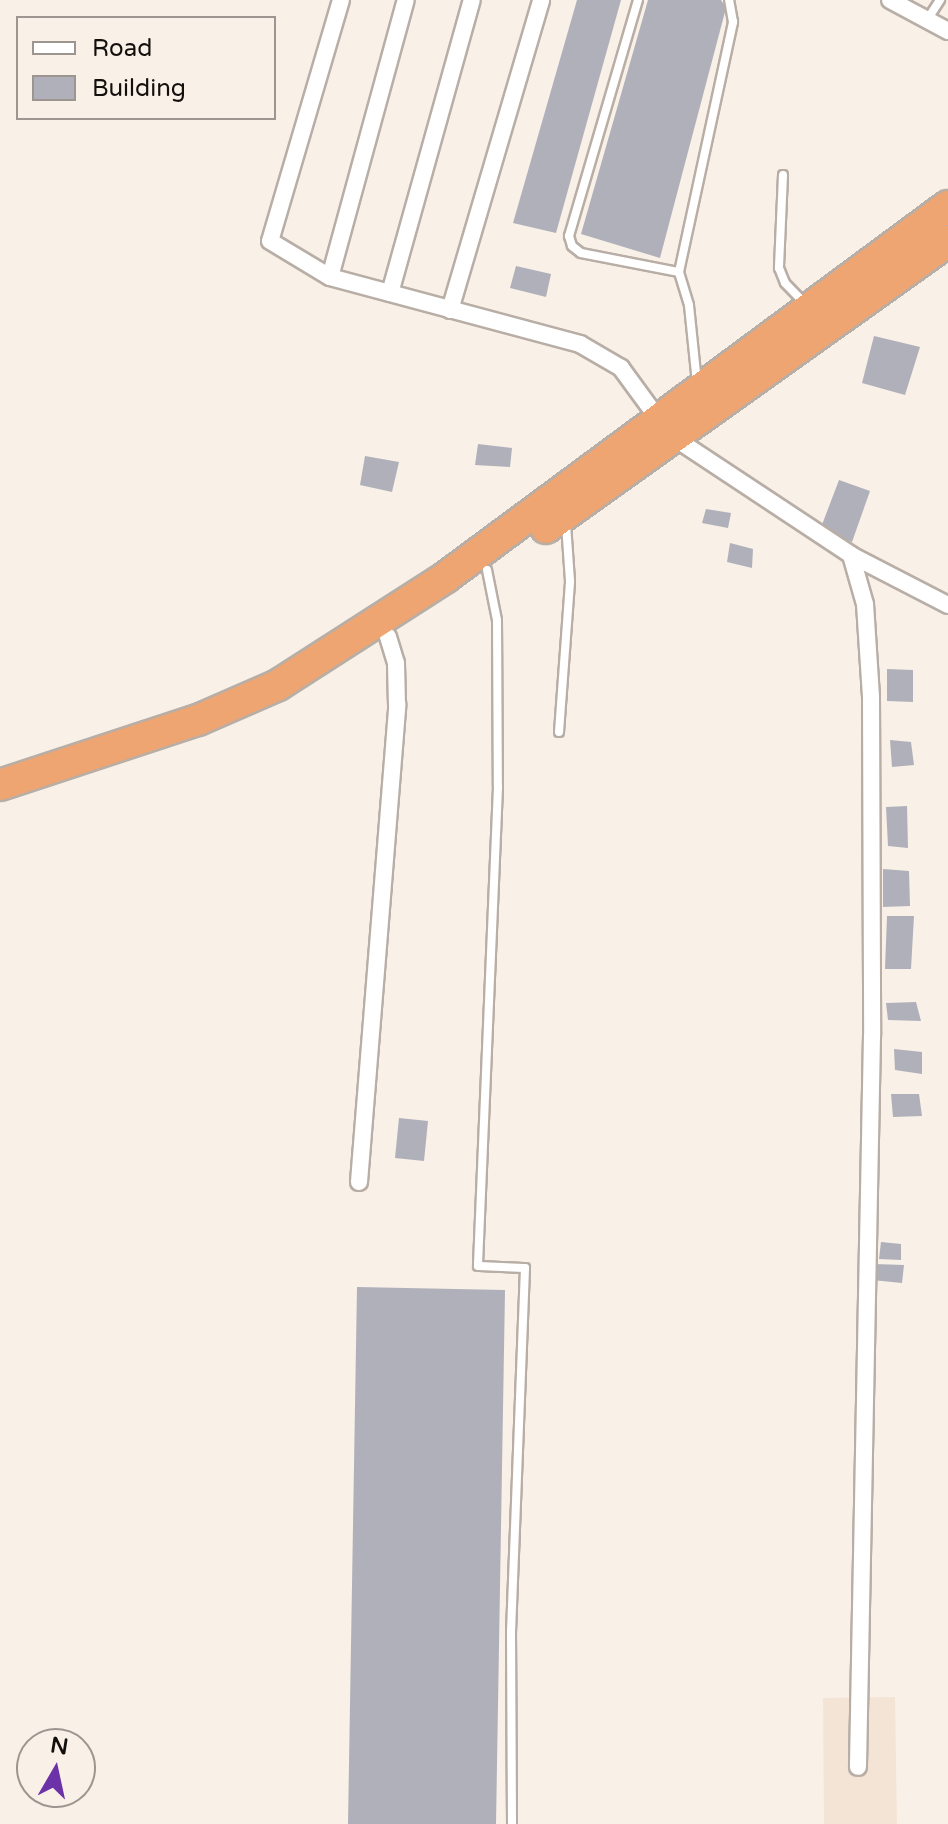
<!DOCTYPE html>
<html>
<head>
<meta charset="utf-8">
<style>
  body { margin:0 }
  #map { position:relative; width:948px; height:1824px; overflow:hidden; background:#f9f0e7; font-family:"Varela Round",sans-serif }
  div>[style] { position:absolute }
  .built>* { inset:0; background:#f4e4d6 }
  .building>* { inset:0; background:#b0b0bb }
  .roads { filter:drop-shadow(2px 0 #b8aea6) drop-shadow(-2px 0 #b8aea6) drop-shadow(0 2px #b8aea6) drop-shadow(0 -2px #b8aea6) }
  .lane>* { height:8px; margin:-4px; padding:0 4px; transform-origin:4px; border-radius:4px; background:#fff }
  .street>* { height:16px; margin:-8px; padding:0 8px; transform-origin:8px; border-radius:8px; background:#fff }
  .highway>* { height:30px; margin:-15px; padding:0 15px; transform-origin:15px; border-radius:15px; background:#eea571 }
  span { translate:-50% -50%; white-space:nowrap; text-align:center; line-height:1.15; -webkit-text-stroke:6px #f9f0e7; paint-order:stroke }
  .legend { position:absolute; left:16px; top:16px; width:260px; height:104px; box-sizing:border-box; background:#f9f0e7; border:2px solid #9d9690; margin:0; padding:10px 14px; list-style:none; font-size:24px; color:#130f0d }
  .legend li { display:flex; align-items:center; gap:16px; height:40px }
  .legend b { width:40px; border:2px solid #9d9690 }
  .north { position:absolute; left:16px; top:1728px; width:80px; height:80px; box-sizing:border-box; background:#f9f0e7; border:2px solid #9d9690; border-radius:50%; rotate:9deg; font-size:22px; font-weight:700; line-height:32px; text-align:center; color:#130f0d }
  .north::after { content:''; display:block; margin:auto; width:28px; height:36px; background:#6c32a8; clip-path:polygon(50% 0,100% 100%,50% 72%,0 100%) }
</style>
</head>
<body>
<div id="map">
  <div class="built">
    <i style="clip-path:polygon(895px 1697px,897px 1824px,824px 1824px,823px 1698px)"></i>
  </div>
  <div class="building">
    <i style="clip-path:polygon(577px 0,621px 0,556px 233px,513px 223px)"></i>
    <i style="clip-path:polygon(648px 0,721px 0,726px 8px,660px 258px,581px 234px)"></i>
    <i style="clip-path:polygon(516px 266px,551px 274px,546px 297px,510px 288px)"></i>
    <i style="clip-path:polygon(874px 336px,920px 347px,905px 395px,862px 383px)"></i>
    <i style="clip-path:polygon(478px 444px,512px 448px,510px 467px,475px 465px)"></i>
    <i style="clip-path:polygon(365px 456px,399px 462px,392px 492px,360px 485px)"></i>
    <i style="clip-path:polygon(839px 480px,870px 491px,852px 542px,820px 530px)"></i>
    <i style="clip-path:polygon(706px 509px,731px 513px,728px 528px,702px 523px)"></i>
    <i style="clip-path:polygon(730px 543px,753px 549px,752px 568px,727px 562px)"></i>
    <i style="clip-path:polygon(887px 669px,913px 670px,913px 702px,887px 701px)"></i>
    <i style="clip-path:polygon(890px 740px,911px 742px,914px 765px,892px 767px)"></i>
    <i style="clip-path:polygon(907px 806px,908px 848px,888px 846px,886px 807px)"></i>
    <i style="clip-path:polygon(883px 869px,909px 871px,910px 906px,883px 907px)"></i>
    <i style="clip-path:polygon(887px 916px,914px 916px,911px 969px,885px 969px)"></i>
    <i style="clip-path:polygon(916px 1002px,921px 1021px,888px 1020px,886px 1003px)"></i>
    <i style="clip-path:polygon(894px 1049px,922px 1052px,922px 1074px,895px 1070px)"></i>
    <i style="clip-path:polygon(891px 1094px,919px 1094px,922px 1116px,893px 1117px)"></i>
    <i style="clip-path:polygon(399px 1118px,428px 1121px,424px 1161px,395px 1158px)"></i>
    <i style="clip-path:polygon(881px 1242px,901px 1244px,901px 1260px,879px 1259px)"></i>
    <i style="clip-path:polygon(874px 1264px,904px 1265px,902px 1283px,872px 1280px)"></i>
    <i style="clip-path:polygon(357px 1287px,505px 1290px,496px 1824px,348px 1824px)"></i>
  </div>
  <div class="roads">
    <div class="lane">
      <i style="left:638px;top:0;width:246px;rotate:106.3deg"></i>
      <i style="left:569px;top:236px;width:10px;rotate:73deg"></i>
      <i style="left:572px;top:246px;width:11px;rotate:38deg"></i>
      <i style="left:581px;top:253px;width:100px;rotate:11deg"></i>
      <i style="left:927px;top:20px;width:24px;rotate:-57deg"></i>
      <i style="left:783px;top:175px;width:93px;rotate:92.5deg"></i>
      <i style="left:779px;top:268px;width:16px;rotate:68deg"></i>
      <i style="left:785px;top:283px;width:30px;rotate:46deg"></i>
      <i style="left:697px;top:383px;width:78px;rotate:-95.9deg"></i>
      <i style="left:689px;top:305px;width:34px;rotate:-107deg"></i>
      <i style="left:679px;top:272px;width:256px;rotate:-77.8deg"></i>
      <i style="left:733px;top:22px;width:22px;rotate:-100deg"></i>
      <i style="left:487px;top:570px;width:51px;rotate:78.7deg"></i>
      <i style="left:497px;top:620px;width:167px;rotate:89.7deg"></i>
      <i style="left:498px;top:787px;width:479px;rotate:92.4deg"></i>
      <i style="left:478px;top:1266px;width:47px;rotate:2.4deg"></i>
      <i style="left:525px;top:1268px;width:364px;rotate:92.2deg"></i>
      <i style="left:511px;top:1632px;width:192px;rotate:89.7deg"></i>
      <i style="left:559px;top:732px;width:151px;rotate:-85.8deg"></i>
      <i style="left:570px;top:581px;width:57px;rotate:-94deg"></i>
    </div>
    <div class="street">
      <i style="left:341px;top:0;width:251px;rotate:106.4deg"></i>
      <i style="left:270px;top:241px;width:70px;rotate:31deg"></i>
      <i style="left:330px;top:277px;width:259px;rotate:15deg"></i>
      <i style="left:580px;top:344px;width:48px;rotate:30.3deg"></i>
      <i style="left:621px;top:368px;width:64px;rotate:53.8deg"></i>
      <i style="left:890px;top:0;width:66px;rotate:28.1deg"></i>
      <i style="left:330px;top:277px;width:287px;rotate:-74.7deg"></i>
      <i style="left:390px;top:293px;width:304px;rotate:-74.4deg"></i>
      <i style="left:450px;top:310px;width:323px;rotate:-73.6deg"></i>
      <i style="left:673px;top:437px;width:214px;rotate:33.5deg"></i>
      <i style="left:851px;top:555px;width:109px;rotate:27.3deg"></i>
      <i style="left:851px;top:555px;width:51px;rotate:74.1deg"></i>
      <i style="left:865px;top:604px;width:93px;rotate:86.3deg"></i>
      <i style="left:871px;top:697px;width:339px;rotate:89.8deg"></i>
      <i style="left:872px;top:1036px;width:731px;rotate:91.1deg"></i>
      <i style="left:359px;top:1182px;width:479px;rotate:-85.4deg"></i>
      <i style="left:397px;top:705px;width:42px;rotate:-91.4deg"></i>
      <i style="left:396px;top:663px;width:28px;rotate:-107deg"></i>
    </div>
    <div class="highway">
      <i style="left:546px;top:528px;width:494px;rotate:-35.5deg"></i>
      <i style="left:0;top:785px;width:208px;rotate:-18.2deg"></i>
      <i style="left:198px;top:720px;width:87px;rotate:-23.6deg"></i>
      <i style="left:278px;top:685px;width:200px;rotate:-32.7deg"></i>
      <i style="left:446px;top:577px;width:624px;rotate:-36.47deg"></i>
    </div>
  </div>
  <ul class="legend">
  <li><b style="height:10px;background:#fff"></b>Road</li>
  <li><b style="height:22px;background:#b0b0bb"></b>Building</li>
  </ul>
  <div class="north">N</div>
</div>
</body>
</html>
